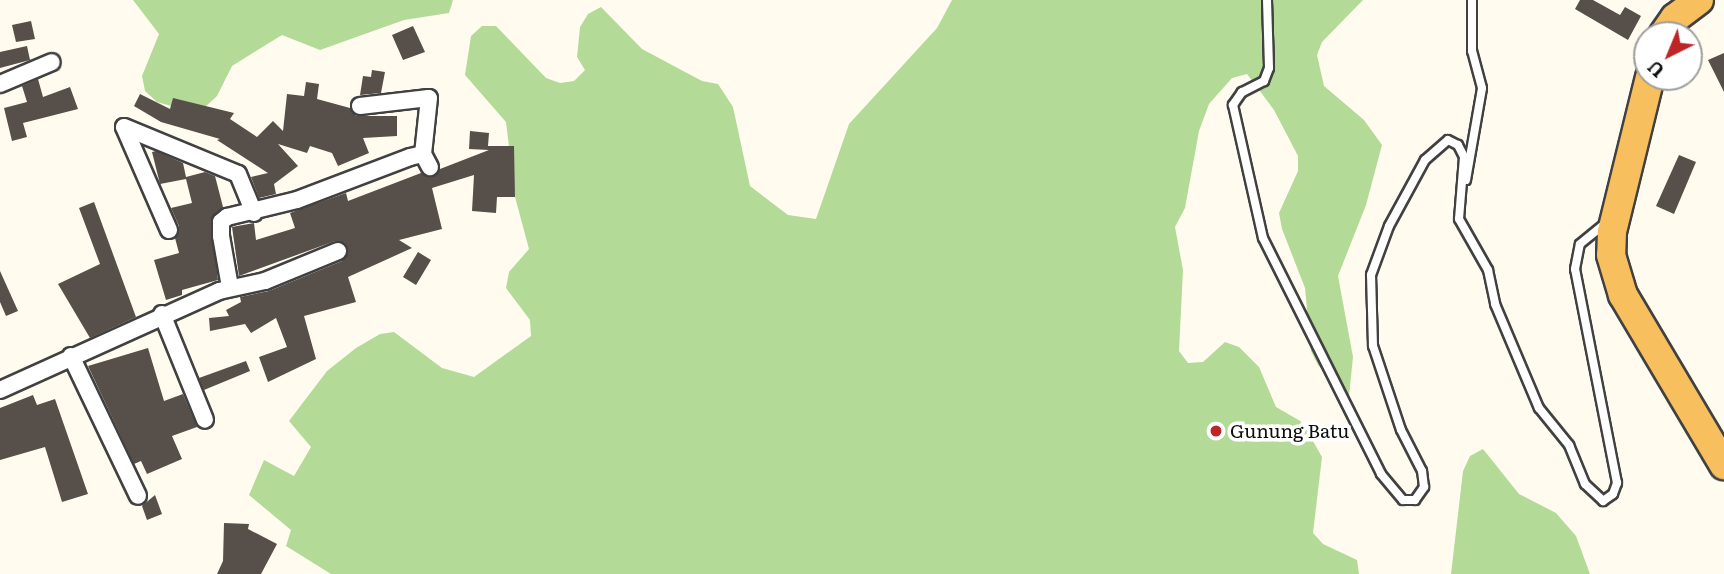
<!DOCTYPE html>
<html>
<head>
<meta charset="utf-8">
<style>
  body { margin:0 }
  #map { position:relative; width:1724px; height:574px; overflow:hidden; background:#fffcef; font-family:Literata,serif }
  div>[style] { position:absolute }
  .forest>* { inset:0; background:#b3db97 }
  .building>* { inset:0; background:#574f4a }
  .roads { filter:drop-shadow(2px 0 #414141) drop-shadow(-2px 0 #414141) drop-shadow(0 2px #414141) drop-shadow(0 -2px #414141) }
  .service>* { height:8px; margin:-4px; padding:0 4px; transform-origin:4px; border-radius:4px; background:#fff }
  .minor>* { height:16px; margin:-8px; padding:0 8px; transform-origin:8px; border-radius:8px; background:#fff }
  .trunk>* { height:28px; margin:-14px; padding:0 14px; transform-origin:14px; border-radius:14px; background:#f7bf5e }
  .dots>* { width:19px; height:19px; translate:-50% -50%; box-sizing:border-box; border:4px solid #fff; border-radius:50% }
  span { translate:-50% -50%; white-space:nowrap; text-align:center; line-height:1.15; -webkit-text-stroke:7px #fff; paint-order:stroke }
  .poi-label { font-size:19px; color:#0e0e0e }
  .left { translate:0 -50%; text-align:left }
  .north { position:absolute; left:1633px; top:21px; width:70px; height:70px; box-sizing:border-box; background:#fff; border:2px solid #9f9f9f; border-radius:50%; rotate:223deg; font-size:19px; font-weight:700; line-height:28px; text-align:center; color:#0e0e0e }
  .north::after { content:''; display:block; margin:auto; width:24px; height:32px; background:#bf2527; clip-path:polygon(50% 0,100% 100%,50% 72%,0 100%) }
</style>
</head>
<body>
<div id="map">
  <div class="forest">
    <i style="clip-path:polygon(133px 0,453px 0,449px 13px,404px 20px,320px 50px,282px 35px,232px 66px,217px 96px,204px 108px,185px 110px,157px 102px,145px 91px,142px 76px,159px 34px)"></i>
    <i style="clip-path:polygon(952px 0,1363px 0,1322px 42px,1317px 55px,1324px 86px,1364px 120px,1382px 145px,1366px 205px,1338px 276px,1353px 357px,1349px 396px,1318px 365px,1311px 351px,1305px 288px,1282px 229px,1279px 213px,1298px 171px,1298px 156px,1274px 110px,1247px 74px,1232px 78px,1209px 104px,1199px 131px,1185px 208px,1175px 227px,1183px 270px,1179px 351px,1188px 363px,1203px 362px,1225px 342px,1239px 347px,1259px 367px,1276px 407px,1302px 422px,1322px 457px,1313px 533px,1323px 544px,1357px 560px,1359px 574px,331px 574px,286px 546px,291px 530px,249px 495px,264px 460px,294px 476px,311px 447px,289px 421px,327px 371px,356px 348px,380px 334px,394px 332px,442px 368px,474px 377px,531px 336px,530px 320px,506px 288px,509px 272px,529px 249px,515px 197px,506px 122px,465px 75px,471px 36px,482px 26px,496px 26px,546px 78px,560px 83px,574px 81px,585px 70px,577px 57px,580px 27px,588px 14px,601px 7px,642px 49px,702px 81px,718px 84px,733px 107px,750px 186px,788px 215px,816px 219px,849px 124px,937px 28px)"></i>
    <i style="clip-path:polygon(1483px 449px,1519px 494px,1556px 513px,1576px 536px,1590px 574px,1451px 574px,1463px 471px,1470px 456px)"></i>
  </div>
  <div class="building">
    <i style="clip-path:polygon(1580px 0,1593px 0,1620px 15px,1625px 7px,1641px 16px,1628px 40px,1575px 9px)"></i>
    <i style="clip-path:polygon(31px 21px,35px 39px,16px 42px,12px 25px)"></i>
    <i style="clip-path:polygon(413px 26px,425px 52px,403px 60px,392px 35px)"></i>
    <i style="clip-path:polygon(27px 46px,30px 60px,0 68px,0 52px)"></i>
    <i style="clip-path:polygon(1724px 53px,1724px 92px,1708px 60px)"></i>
    <i style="clip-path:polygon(372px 70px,385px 72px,381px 93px,360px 95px,363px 76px,371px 77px)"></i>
    <i style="clip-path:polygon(38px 79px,43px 97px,70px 87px,78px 109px,23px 123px,27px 137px,12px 141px,4px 108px,27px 102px,22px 86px)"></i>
    <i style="clip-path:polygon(306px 82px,319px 84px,317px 99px,350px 108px,356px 116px,397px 116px,397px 136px,363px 138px,369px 153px,338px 166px,332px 153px,310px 146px,307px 153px,278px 144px,298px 166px,274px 184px,276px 194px,259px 198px,251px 177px,268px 173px,217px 140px,220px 139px,161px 122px,134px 106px,140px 94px,170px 109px,173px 98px,234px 113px,230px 119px,257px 137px,273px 121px,283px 131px,287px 94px,304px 96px)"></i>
    <i style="clip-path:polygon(470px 131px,489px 133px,488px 146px,514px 146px,515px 197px,497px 197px,496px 213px,472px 211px,474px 175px,432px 188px,442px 229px,399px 240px,412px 248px,348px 277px,356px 302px,304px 316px,316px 359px,268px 382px,259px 357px,287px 347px,276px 318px,251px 333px,245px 324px,210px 331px,209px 318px,229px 316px,226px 310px,241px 302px,240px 297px,269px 291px,342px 261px,348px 253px,345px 243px,335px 241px,239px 276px,232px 227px,254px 223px,256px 240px,295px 228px,290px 213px,346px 193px,348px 201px,421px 173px,434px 176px,440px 169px,489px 150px,469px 149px)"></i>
    <i style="clip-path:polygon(156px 151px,183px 163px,186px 177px,205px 172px,215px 176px,223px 207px,211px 222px,218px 280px,182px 290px,182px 295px,166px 300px,154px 260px,179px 253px,175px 238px,179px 226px,171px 208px,192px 203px,186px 179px,160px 184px,152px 152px)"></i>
    <i style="clip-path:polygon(1679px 155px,1696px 162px,1674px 214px,1656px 206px)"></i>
    <i style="clip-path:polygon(94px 202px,136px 317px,90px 338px,58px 284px,100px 264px,79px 208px)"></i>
    <i style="clip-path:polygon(418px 252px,431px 260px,416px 285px,403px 277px)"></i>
    <i style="clip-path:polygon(0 271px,18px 311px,6px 316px,0 302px)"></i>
    <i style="clip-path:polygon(148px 348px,164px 401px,183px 394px,197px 427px,172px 436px,182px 459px,147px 474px,141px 461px,134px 464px,88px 366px)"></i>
    <i style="clip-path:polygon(246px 361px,250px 371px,204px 390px,199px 378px)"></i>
    <i style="clip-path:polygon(33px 395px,37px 405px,55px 399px,88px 494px,62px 502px,45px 447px,0 460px,0 408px)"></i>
    <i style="clip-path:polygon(155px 495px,162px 514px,147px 520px,142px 506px)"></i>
    <i style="clip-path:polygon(224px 523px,249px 524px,248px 529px,277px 544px,261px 574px,217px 574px,223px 561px)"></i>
  </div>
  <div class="roads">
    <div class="service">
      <i style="left:1267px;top:0;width:68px;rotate:88.3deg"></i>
      <i style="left:1269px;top:68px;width:14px;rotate:111deg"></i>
      <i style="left:1264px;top:81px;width:25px;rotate:153deg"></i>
      <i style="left:1242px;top:92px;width:16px;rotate:125deg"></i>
      <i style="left:1233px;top:105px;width:136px;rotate:77.3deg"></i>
      <i style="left:1263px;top:238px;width:264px;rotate:63.4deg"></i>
      <i style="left:1381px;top:474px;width:34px;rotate:50deg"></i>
      <i style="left:1403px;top:500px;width:12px"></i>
      <i style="left:1415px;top:500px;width:16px;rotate:-55deg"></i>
      <i style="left:1424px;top:487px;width:16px;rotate:-97deg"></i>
      <i style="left:1422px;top:471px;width:46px;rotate:-117.1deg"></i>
      <i style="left:1401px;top:430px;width:89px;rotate:-108.4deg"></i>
      <i style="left:1373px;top:346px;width:71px;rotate:-91.6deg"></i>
      <i style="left:1371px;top:275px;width:52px;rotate:-69.8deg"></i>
      <i style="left:1389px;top:226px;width:75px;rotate:-61.4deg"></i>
      <i style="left:1425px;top:160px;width:30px;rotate:-41deg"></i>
      <i style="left:1448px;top:140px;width:11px;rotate:27deg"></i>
      <i style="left:1458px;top:145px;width:13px;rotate:63deg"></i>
      <i style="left:1464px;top:157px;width:62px;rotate:94.6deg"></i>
      <i style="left:1459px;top:219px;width:59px;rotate:60.4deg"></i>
      <i style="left:1488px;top:270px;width:35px;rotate:78deg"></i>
      <i style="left:1495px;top:304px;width:113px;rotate:67.1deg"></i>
      <i style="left:1539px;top:408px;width:48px;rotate:51deg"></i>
      <i style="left:1569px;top:445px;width:42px;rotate:67.7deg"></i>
      <i style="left:1585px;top:484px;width:25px;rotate:43deg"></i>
      <i style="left:1603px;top:501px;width:12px;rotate:-35deg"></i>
      <i style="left:1613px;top:494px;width:12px;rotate:-70deg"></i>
      <i style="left:1617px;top:483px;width:218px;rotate:-101.1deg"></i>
      <i style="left:1575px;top:269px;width:25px;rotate:-79deg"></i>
      <i style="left:1580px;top:244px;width:35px;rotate:-39deg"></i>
      <i style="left:1466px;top:180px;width:93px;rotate:-80.1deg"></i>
      <i style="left:1482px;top:88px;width:38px;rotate:-105deg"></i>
      <i style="left:1472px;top:51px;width:51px;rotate:-90deg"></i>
    </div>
    <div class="minor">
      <i style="left:0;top:84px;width:56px;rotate:-22.9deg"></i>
      <i style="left:360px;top:106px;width:69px;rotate:-6.6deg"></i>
      <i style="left:429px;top:98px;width:56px;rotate:96.1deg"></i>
      <i style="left:169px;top:230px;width:112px;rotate:-113.6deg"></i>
      <i style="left:124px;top:127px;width:123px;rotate:22.4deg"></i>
      <i style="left:238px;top:174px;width:42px;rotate:67.7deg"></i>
      <i style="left:230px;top:287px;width:52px;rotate:-100deg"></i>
      <i style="left:221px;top:236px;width:14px;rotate:-90deg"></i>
      <i style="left:221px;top:222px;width:8px;rotate:-40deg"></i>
      <i style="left:227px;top:217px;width:72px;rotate:-13.7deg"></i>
      <i style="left:297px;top:200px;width:121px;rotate:-20.8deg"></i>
      <i style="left:410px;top:157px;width:13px;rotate:-13deg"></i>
      <i style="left:423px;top:154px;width:15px;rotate:62deg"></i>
      <i style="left:162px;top:314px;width:114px;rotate:67.9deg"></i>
      <i style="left:71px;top:356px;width:155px;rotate:64.4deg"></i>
      <i style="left:0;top:390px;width:240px;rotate:-24.3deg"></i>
      <i style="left:219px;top:291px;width:47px;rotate:-12.3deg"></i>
      <i style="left:265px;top:281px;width:79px;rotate:-22.3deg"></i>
    </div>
    <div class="trunk">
      <i style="left:1663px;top:35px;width:21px;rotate:-55deg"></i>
      <i style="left:1675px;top:18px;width:30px;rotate:-37deg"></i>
      <i style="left:1650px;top:77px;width:160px;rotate:103.8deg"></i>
      <i style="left:1612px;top:232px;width:23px;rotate:92deg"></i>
      <i style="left:1611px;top:255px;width:42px;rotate:73.3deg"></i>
      <i style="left:1623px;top:295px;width:198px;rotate:59.3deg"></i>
    </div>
  </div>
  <div class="dots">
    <i style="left:1216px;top:431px;background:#bf2527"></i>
  </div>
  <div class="poi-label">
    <span class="left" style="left:1230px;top:431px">Gunung Batu</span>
  </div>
  <div class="north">U</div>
</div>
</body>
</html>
